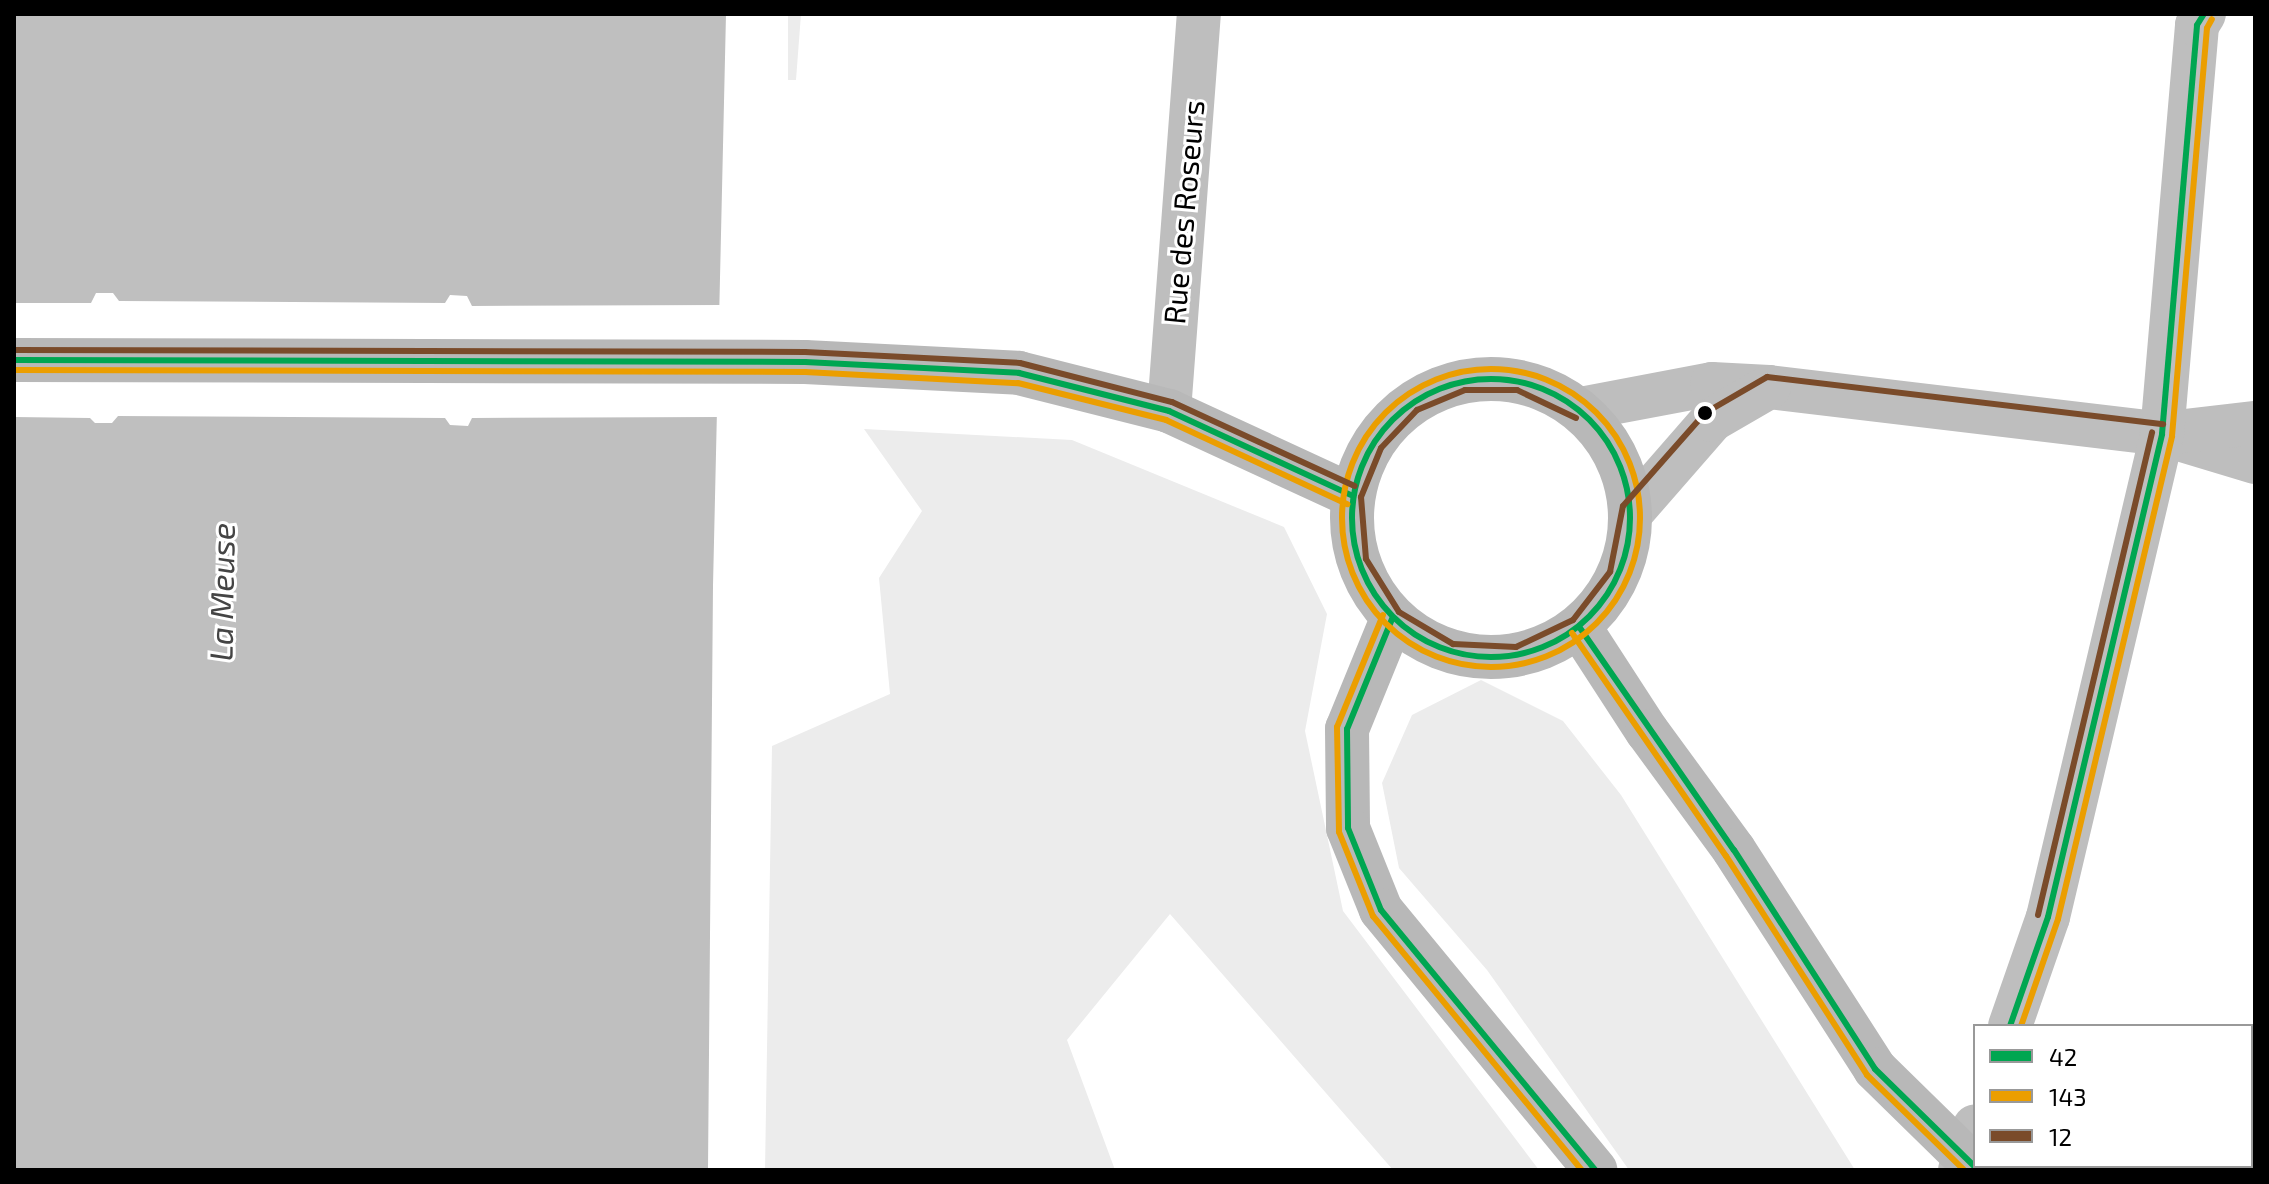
<!DOCTYPE html>
<html>
<head>
<meta charset="utf-8">
<style>
  body { margin:0 }
  #map { position:relative; width:2269px; height:1184px; overflow:hidden; background:#fff; font-family:"Exo 2",sans-serif }
  div>[style] { position:absolute }
  .green>* { inset:0; background:#ececec }
  .water>* { inset:0; background:#bfbfbf }
  .pier>* { inset:0; background:#fff }
  .minor>* { height:44px; margin:-22px; padding:0 22px; transform-origin:22px; border-radius:22px; background:#bebebe }
  .tertiary>* { height:44px; margin:-22px; padding:0 22px; transform-origin:22px; border-radius:22px; background:#bebebe }
  .secondary>* { height:44px; margin:-22px; padding:0 22px; transform-origin:22px; border-radius:22px; background:#b8b8b8 }
  .secondary>.ring { margin:-22px; padding:0; box-sizing:content-box; background:none; border:44px solid #b8b8b8; border-radius:50% }
  .secondary-bridge>* { height:44px; margin:-22px; padding:0 22px; transform-origin:22px; border-radius:22px; background:#b8b8b8 }
  .bus-1>* { height:6px; margin:-3px; padding:0 3px; transform-origin:3px; border-radius:3px; background:#00a651 }
  .bus-1>.ring { margin:-3px; padding:0; box-sizing:content-box; background:none; border:6px solid #00a651; border-radius:50% }
  .bus-2>* { height:6px; margin:-3px; padding:0 3px; transform-origin:3px; border-radius:3px; background:#eb9e00 }
  .bus-2>.ring { margin:-3px; padding:0; box-sizing:content-box; background:none; border:6px solid #eb9e00; border-radius:50% }
  .bus-3>* { height:6px; margin:-3px; padding:0 3px; transform-origin:3px; border-radius:3px; background:#7a4b2a }
  .dots>* { width:22px; height:22px; translate:-50% -50%; box-sizing:border-box; border:4px solid #fff; border-radius:50% }
  span { translate:-50% -50%; white-space:nowrap; text-align:center; line-height:1.15; -webkit-text-stroke:6px #fff; paint-order:stroke }
  .street-label { font-size:30px; color:#000 }
  .water-label { font-size:32px; color:#444; font-style:italic }
  .frame { position:absolute; inset:0; border:16px solid #000; pointer-events:none }
  .legend { position:absolute; left:1973px; top:1024px; width:280px; height:144px; box-sizing:border-box; background:#fff; border:2px solid #999; margin:0; padding:10px 14px; list-style:none; font-size:24px; color:#000 }
  .legend li { display:flex; align-items:center; gap:16px; height:40px }
  .legend b { width:40px; border:2px solid #999 }
</style>
</head>
<body>
<div id="map">
  <div class="green">
    <i style="clip-path:polygon(788px 14px,801px 14px,796px 80px,788px 80px)"></i>
    <i style="clip-path:polygon(864px 429px,1072px 440px,1284px 527px,1327px 614px,1305px 731px,1343px 911px,1539px 1170px,1393px 1170px,1170px 914px,1067px 1040px,1115px 1170px,765px 1170px,772px 746px,890px 694px,879px 578px,922px 511px)"></i>
    <i style="clip-path:polygon(1481px 680px,1563px 721px,1621px 795px,1855px 1170px,1629px 1170px,1487px 970px,1399px 868px,1382px 783px,1412px 715px)"></i>
  </div>
  <div class="water">
    <i style="clip-path:polygon(14px 14px,726px 14px,713px 586px,708px 1170px,14px 1170px)"></i>
  </div>
  <div class="pier">
    <i style="clip-path:polygon(96px 293px,113px 293px,119px 301px,445px 303px,450px 295px,467px 296px,472px 306px,723px 305px,720px 417px,472px 418px,468px 426px,450px 425px,445px 418px,118px 416px,112px 423px,95px 423px,90px 418px,14px 417px,14px 303px,91px 303px)"></i>
  </div>
  <div class="minor">
    <i style="left:1169px;top:411px;width:398px;rotate:-85.7deg"></i>
  </div>
  <div class="tertiary">
    <i style="left:1580px;top:409px;width:134px;rotate:-10.7deg"></i>
    <i style="left:1712px;top:384px;width:57px;rotate:3deg"></i>
    <i style="left:1769px;top:387px;width:396px;rotate:6.8deg"></i>
    <i style="left:2162px;top:434px;width:97px;rotate:16.8deg"></i>
    <i style="left:2176px;top:432px;width:80px;rotate:-6.5deg"></i>
    <i style="left:1631px;top:513px;width:123px;rotate:-48.9deg"></i>
    <i style="left:1712px;top:420px;width:66px;rotate:-30.1deg"></i>
    <i style="left:2010px;top:1026px;width:115px;rotate:-70.8deg"></i>
    <i style="left:2048px;top:917px;width:496px;rotate:-76.7deg"></i>
    <i style="left:2162px;top:434px;width:410px;rotate:-85.1deg"></i>
    <i style="left:2197px;top:25px;width:13px;rotate:-58deg"></i>
    <i style="left:1960px;top:1170px;width:46px;rotate:-71.2deg"></i>
  </div>
  <div class="secondary">
    <i style="left:14px;top:360px;width:791px;rotate:0.14deg"></i>
    <i style="left:805px;top:362px;width:214px;rotate:2.9deg"></i>
    <i style="left:1019px;top:373px;width:155px;rotate:14.2deg"></i>
    <i style="left:1169px;top:411px;width:200px;rotate:24.8deg"></i>
    <i class="ring" style="left:1352px;top:379px;width:234px;height:234px"></i>
    <i style="left:1392px;top:619px;width:119px;rotate:112.2deg"></i>
    <i style="left:1347px;top:729px;width:99px;rotate:89.4deg"></i>
    <i style="left:1348px;top:828px;width:88px;rotate:68.1deg"></i>
    <i style="left:1381px;top:910px;width:337px;rotate:50.5deg"></i>
    <i style="left:1580px;top:628px;width:123px;rotate:57deg"></i>
    <i style="left:1647px;top:731px;width:147px;rotate:53.8deg"></i>
    <i style="left:1734px;top:850px;width:260px;rotate:57.2deg"></i>
  </div>
  <div class="secondary-bridge">
    <i style="left:1875px;top:1069px;width:144px;rotate:44.4deg"></i>
  </div>
  <div class="bus-1">
    <i style="left:14px;top:360px;width:791px;rotate:0.14deg"></i>
    <i style="left:805px;top:362px;width:214px;rotate:2.9deg"></i>
    <i style="left:1019px;top:373px;width:155px;rotate:14.2deg"></i>
    <i style="left:1169px;top:411px;width:200px;rotate:24.8deg"></i>
    <i class="ring" style="left:1352px;top:379px;width:272px;height:272px"></i>
    <i style="left:1392px;top:619px;width:119px;rotate:112.2deg"></i>
    <i style="left:1347px;top:729px;width:99px;rotate:89.4deg"></i>
    <i style="left:1348px;top:828px;width:88px;rotate:68.1deg"></i>
    <i style="left:1381px;top:910px;width:337px;rotate:50.5deg"></i>
    <i style="left:1580px;top:628px;width:270px;rotate:55.3deg"></i>
    <i style="left:1734px;top:850px;width:260px;rotate:57.2deg"></i>
    <i style="left:1875px;top:1069px;width:144px;rotate:44.4deg"></i>
    <i style="left:2010px;top:1026px;width:115px;rotate:-70.8deg"></i>
    <i style="left:2048px;top:917px;width:496px;rotate:-76.7deg"></i>
    <i style="left:2162px;top:434px;width:410px;rotate:-85.1deg"></i>
    <i style="left:2197px;top:25px;width:13px;rotate:-58deg"></i>
  </div>
  <div class="bus-2">
    <i class="ring" style="left:1342px;top:369px;width:292px;height:292px"></i>
    <i style="left:14px;top:370px;width:791px;rotate:0.14deg"></i>
    <i style="left:805px;top:372px;width:213px;rotate:3deg"></i>
    <i style="left:1018px;top:383px;width:153px;rotate:14deg"></i>
    <i style="left:1166px;top:420px;width:200px;rotate:24.9deg"></i>
    <i style="left:1383px;top:615px;width:121px;rotate:112.3deg"></i>
    <i style="left:1337px;top:727px;width:105px;rotate:88.9deg"></i>
    <i style="left:1339px;top:832px;width:91px;rotate:68deg"></i>
    <i style="left:1373px;top:916px;width:329px;rotate:50.6deg"></i>
    <i style="left:1572px;top:633px;width:271px;rotate:55.4deg"></i>
    <i style="left:1726px;top:856px;width:260px;rotate:57.2deg"></i>
    <i style="left:1867px;top:1075px;width:136px;rotate:44.4deg"></i>
    <i style="left:2021px;top:1026px;width:113px;rotate:-70.9deg"></i>
    <i style="left:2058px;top:919px;width:496px;rotate:-76.7deg"></i>
    <i style="left:2172px;top:436px;width:409px;rotate:-85.1deg"></i>
    <i style="left:2207px;top:28px;width:10px;rotate:-61deg"></i>
  </div>
  <div class="bus-3">
    <i style="left:14px;top:350px;width:791px;rotate:0.14deg"></i>
    <i style="left:805px;top:352px;width:215px;rotate:2.9deg"></i>
    <i style="left:1020px;top:363px;width:157px;rotate:14.4deg"></i>
    <i style="left:1172px;top:402px;width:201px;rotate:24.7deg"></i>
    <i style="left:1576px;top:418px;width:65px;rotate:-154.6deg"></i>
    <i style="left:1517px;top:390px;width:52px;rotate:180deg"></i>
    <i style="left:1465px;top:390px;width:52px;rotate:157.4deg"></i>
    <i style="left:1417px;top:410px;width:52px;rotate:133.5deg"></i>
    <i style="left:1381px;top:448px;width:53px;rotate:112.2deg"></i>
    <i style="left:1361px;top:497px;width:62px;rotate:85.4deg"></i>
    <i style="left:1366px;top:559px;width:62px;rotate:58.1deg"></i>
    <i style="left:1399px;top:612px;width:63px;rotate:30.7deg"></i>
    <i style="left:1453px;top:644px;width:63px;rotate:2.7deg"></i>
    <i style="left:1516px;top:647px;width:63px;rotate:-25.3deg"></i>
    <i style="left:1573px;top:620px;width:61px;rotate:-52.4deg"></i>
    <i style="left:1610px;top:572px;width:67px;rotate:-78.9deg"></i>
    <i style="left:1623px;top:506px;width:124px;rotate:-48.6deg"></i>
    <i style="left:1705px;top:413px;width:72px;rotate:-30.1deg"></i>
    <i style="left:1767px;top:377px;width:399px;rotate:6.8deg"></i>
    <i style="left:2038px;top:915px;width:496px;rotate:-76.7deg"></i>
  </div>
  <div class="dots">
    <i style="left:1705px;top:413px;background:#000"></i>
  </div>
  <div class="street-label">
    <span style="left:1183px;top:212px;rotate:-85deg">Rue des Roseurs</span>
  </div>
  <div class="water-label">
    <span style="left:221px;top:592px;rotate:-89deg">La Meuse</span>
  </div>
  <div class="frame"></div>
  <ul class="legend">
  <li><b style="height:10px;background:#00a651"></b>42</li>
  <li><b style="height:10px;background:#eb9e00"></b>143</li>
  <li><b style="height:10px;background:#7a4b2a"></b>12</li>
  </ul>
</div>
</body>
</html>
